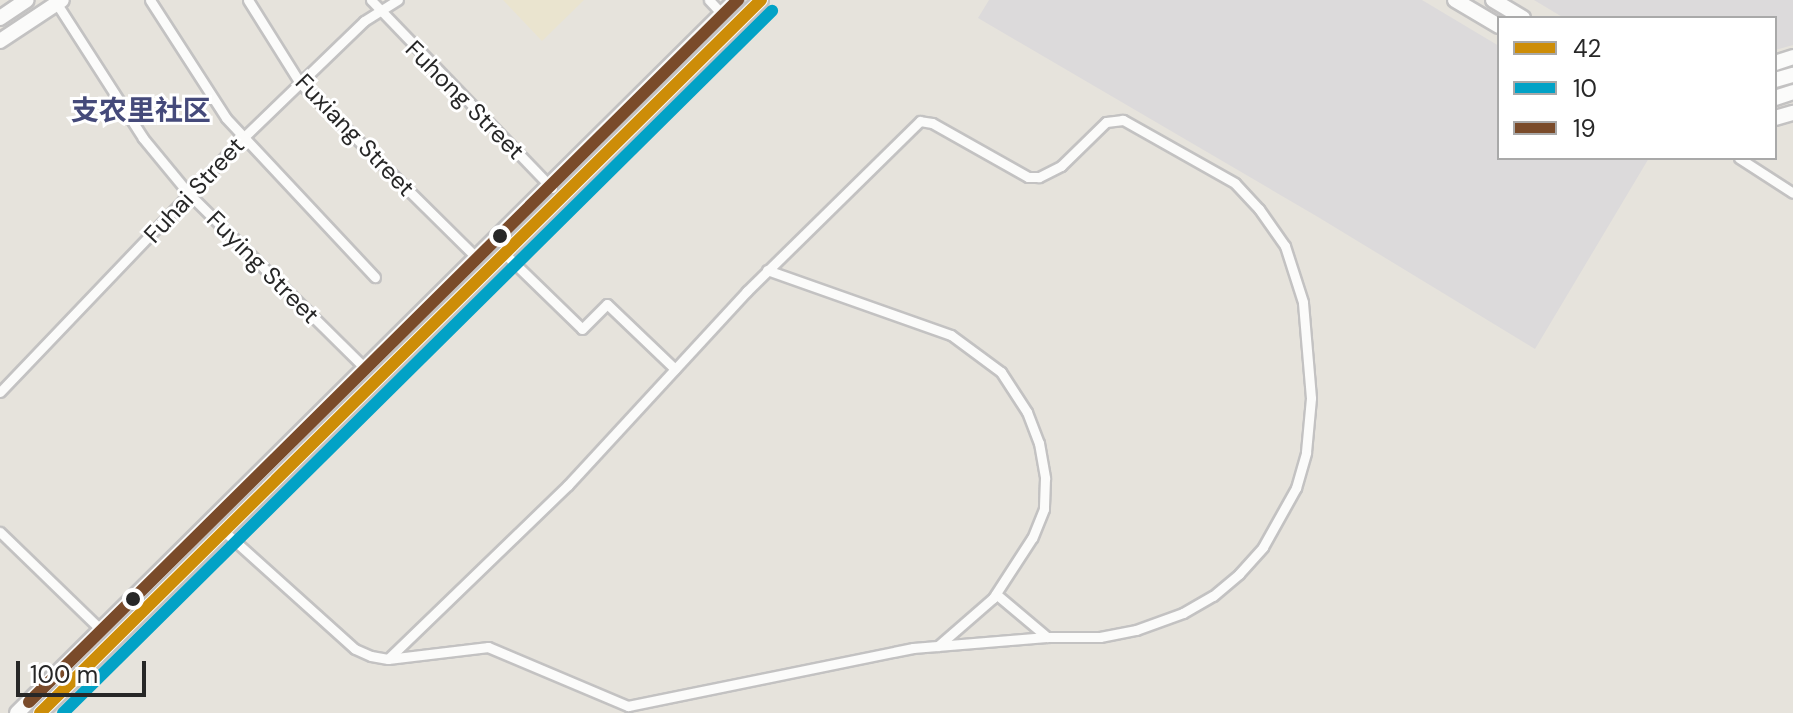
<!DOCTYPE html>
<html>
<head>
<meta charset="utf-8">
<style>
  body { margin:0 }
  #map { position:relative; width:1793px; height:713px; overflow:hidden; background:#e6e3dc; font-family:"DM Sans","Noto Sans SC",sans-serif }
  div>[style] { position:absolute }
  .industrial>* { inset:0; background:#dcdadb }
  .education>* { inset:0; background:#eae4cf }
  .roads { filter:drop-shadow(2px 0 #c3c2c2) drop-shadow(-2px 0 #c3c2c2) drop-shadow(0 2px #c3c2c2) drop-shadow(0 -2px #c3c2c2) }
  .street>* { height:9px; margin:-4.5px; padding:0 4.5px; transform-origin:4.5px; border-radius:4.5px; background:#fbfbfa }
  .secondary>* { height:14px; margin:-7px; padding:0 7px; transform-origin:7px; border-radius:7px; background:#fbfbfa }
  .bus-1>* { height:12px; margin:-6px; padding:0 6px; transform-origin:6px; border-radius:6px; background:#cd8d08 }
  .bus-2>* { height:12px; margin:-6px; padding:0 6px; transform-origin:6px; border-radius:6px; background:#02a2c6 }
  .bus-3>* { height:12px; margin:-6px; padding:0 6px; transform-origin:6px; border-radius:6px; background:#7a4b2a }
  .dots>* { width:22px; height:22px; translate:-50% -50%; box-sizing:border-box; border:4px solid #fff; border-radius:50% }
  span { translate:-50% -50%; white-space:nowrap; text-align:center; line-height:1.15; -webkit-text-stroke:6px #fff; paint-order:stroke }
  .street-label { font-size:24px; color:#272727 }
  .quarter-label { font-size:28px; color:#454a7a; font-weight:700 }
  .legend { position:absolute; left:1497px; top:16px; width:280px; height:144px; box-sizing:border-box; background:#fff; border:2px solid #a9a9a9; margin:0; padding:10px 14px; list-style:none; font-size:24px; color:#272727 }
  .legend li { display:flex; align-items:center; gap:16px; height:40px }
  .legend b { width:40px; border:2px solid #a9a9a9 }
  .scale { position:absolute; left:16px; top:661px; width:130px; height:36px; box-sizing:border-box; border:4px solid #272727; border-top:0; padding-left:10px; font-size:24px; line-height:28px; white-space:nowrap; color:#272727; -webkit-text-stroke:6px #fff; paint-order:stroke }
</style>
</head>
<body>
<div id="map">
  <div class="industrial">
    <i style="clip-path:polygon(989px 0,1422px 0,1499px 46px,1499px 158px,1649px 158px,1535px 349px,1318px 217px,978px 18px)"></i>
    <i style="clip-path:polygon(1534px 0,1793px 0,1793px 45px,1775px 50px,1775px 18px,1564px 18px)"></i>
  </div>
  <div class="education">
    <i style="clip-path:polygon(503px 0,584px 0,542px 41px)"></i>
  </div>
  <div class="roads">
    <div class="street">
      <i style="left:150px;top:0;width:140px;rotate:57.2deg"></i>
      <i style="left:226px;top:118px;width:218px;rotate:46.9deg"></i>
      <i style="left:248px;top:0;width:98px;rotate:57.9deg"></i>
      <i style="left:300px;top:83px;width:249px;rotate:44.7deg"></i>
      <i style="left:371px;top:0;width:261px;rotate:46.1deg"></i>
      <i style="left:709px;top:0;width:19px;rotate:47deg"></i>
      <i style="left:57px;top:4px;width:159px;rotate:57.3deg"></i>
      <i style="left:143px;top:138px;width:74px;rotate:50.5deg"></i>
      <i style="left:190px;top:195px;width:246px;rotate:44.7deg"></i>
      <i style="left:1739px;top:158px;width:64px;rotate:32.9deg"></i>
      <i style="left:505px;top:254px;width:107px;rotate:44.2deg"></i>
      <i style="left:582px;top:329px;width:35px;rotate:-45deg"></i>
      <i style="left:607px;top:304px;width:94px;rotate:43.7deg"></i>
      <i style="left:767px;top:270px;width:195px;rotate:19.5deg"></i>
      <i style="left:951px;top:335px;width:62px;rotate:36.5deg"></i>
      <i style="left:1001px;top:372px;width:48px;rotate:57deg"></i>
      <i style="left:1027px;top:412px;width:33px;rotate:69deg"></i>
      <i style="left:1039px;top:443px;width:36px;rotate:80deg"></i>
      <i style="left:1045px;top:478px;width:31px;rotate:92deg"></i>
      <i style="left:1044px;top:509px;width:31px;rotate:112deg"></i>
      <i style="left:1032px;top:538px;width:72px;rotate:123deg"></i>
      <i style="left:993px;top:598px;width:73px;rotate:138.9deg"></i>
      <i style="left:0;top:392px;width:352px;rotate:-46.3deg"></i>
      <i style="left:243px;top:138px;width:168px;rotate:-44deg"></i>
      <i style="left:364px;top:21px;width:40px;rotate:-32deg"></i>
      <i style="left:0;top:532px;width:141px;rotate:44.1deg"></i>
      <i style="left:226px;top:533px;width:173px;rotate:42deg"></i>
      <i style="left:355px;top:649px;width:17px;rotate:24deg"></i>
      <i style="left:371px;top:656px;width:17px;rotate:10deg"></i>
      <i style="left:388px;top:659px;width:101px;rotate:-6.8deg"></i>
      <i style="left:488px;top:647px;width:152px;rotate:22.9deg"></i>
      <i style="left:628px;top:706px;width:291px;rotate:-11.5deg"></i>
      <i style="left:913px;top:648px;width:134px;rotate:-4.7deg"></i>
      <i style="left:1047px;top:637px;width:53px"></i>
      <i style="left:1100px;top:637px;width:37px;rotate:-11deg"></i>
      <i style="left:1136px;top:630px;width:50px;rotate:-19.9deg"></i>
      <i style="left:1183px;top:613px;width:34px;rotate:-30deg"></i>
      <i style="left:1213px;top:596px;width:34px;rotate:-40deg"></i>
      <i style="left:1239px;top:574px;width:36px;rotate:-48deg"></i>
      <i style="left:1263px;top:547px;width:68px;rotate:-60.8deg"></i>
      <i style="left:1296px;top:488px;width:37px;rotate:-74deg"></i>
      <i style="left:1306px;top:452px;width:54px;rotate:-84.7deg"></i>
      <i style="left:1311px;top:398px;width:96px;rotate:-94.8deg"></i>
      <i style="left:1303px;top:302px;width:59px;rotate:-107.8deg"></i>
      <i style="left:1285px;top:246px;width:45px;rotate:-125.1deg"></i>
      <i style="left:1259px;top:209px;width:35px;rotate:-133deg"></i>
      <i style="left:1235px;top:183px;width:129px;rotate:-150.6deg"></i>
      <i style="left:1123px;top:120px;width:17px;rotate:173deg"></i>
      <i style="left:1106px;top:122px;width:63px;rotate:135.6deg"></i>
      <i style="left:1061px;top:166px;width:25px;rotate:153deg"></i>
      <i style="left:1039px;top:177px;width:11px;rotate:180deg"></i>
      <i style="left:1028px;top:177px;width:110px;rotate:-150.6deg"></i>
      <i style="left:932px;top:123px;width:12px;rotate:-171deg"></i>
      <i style="left:920px;top:121px;width:243px;rotate:135.5deg"></i>
      <i style="left:747px;top:291px;width:264px;rotate:132.7deg"></i>
      <i style="left:568px;top:485px;width:250px;rotate:136deg"></i>
      <i style="left:996px;top:594px;width:67px;rotate:40.1deg"></i>
    </div>
    <div class="secondary">
      <i style="left:1455px;top:0;width:51px;rotate:30.6deg"></i>
      <i style="left:1493px;top:0;width:35px;rotate:31deg"></i>
      <i style="left:0;top:18px;width:32px;rotate:-34deg"></i>
      <i style="left:0;top:41px;width:74px;rotate:-33.5deg"></i>
      <i style="left:1775px;top:63px;width:19px;rotate:-18deg"></i>
      <i style="left:1775px;top:80px;width:19px;rotate:-16deg"></i>
      <i style="left:1775px;top:98px;width:19px;rotate:-18deg"></i>
      <i style="left:1775px;top:118px;width:19px;rotate:-16deg"></i>
      <i style="left:17px;top:713px;width:1013px;rotate:-44.76deg"></i>
      <i style="left:40px;top:713px;width:1014px;rotate:-44.68deg"></i>
    </div>
  </div>
  <div class="bus-1">
    <i style="left:40px;top:713px;width:1014px;rotate:-44.68deg"></i>
  </div>
  <div class="bus-2">
    <i style="left:63px;top:713px;width:998px;rotate:-44.72deg"></i>
  </div>
  <div class="bus-3">
    <i style="left:29px;top:702px;width:998px;rotate:-44.72deg"></i>
  </div>
  <div class="dots">
    <i style="left:500px;top:236px;background:#272727"></i>
    <i style="left:133px;top:599px;background:#272727"></i>
  </div>
  <div class="street-label">
    <span style="left:465px;top:100px;rotate:45deg">Fuhong Street</span>
    <span style="left:355px;top:135px;rotate:46deg">Fuxiang Street</span>
    <span style="left:194px;top:190px;rotate:-47deg">Fuhai Street</span>
    <span style="left:263px;top:267px;rotate:45deg">Fuying Street</span>
  </div>
  <div class="quarter-label">
    <span style="left:141px;top:111px">支农里社区</span>
  </div>
  <ul class="legend">
  <li><b style="height:10px;background:#cd8d08"></b>42</li>
  <li><b style="height:10px;background:#02a2c6"></b>10</li>
  <li><b style="height:10px;background:#7a4b2a"></b>19</li>
  </ul>
  <div class="scale">100 m</div>
</div>
</body>
</html>
